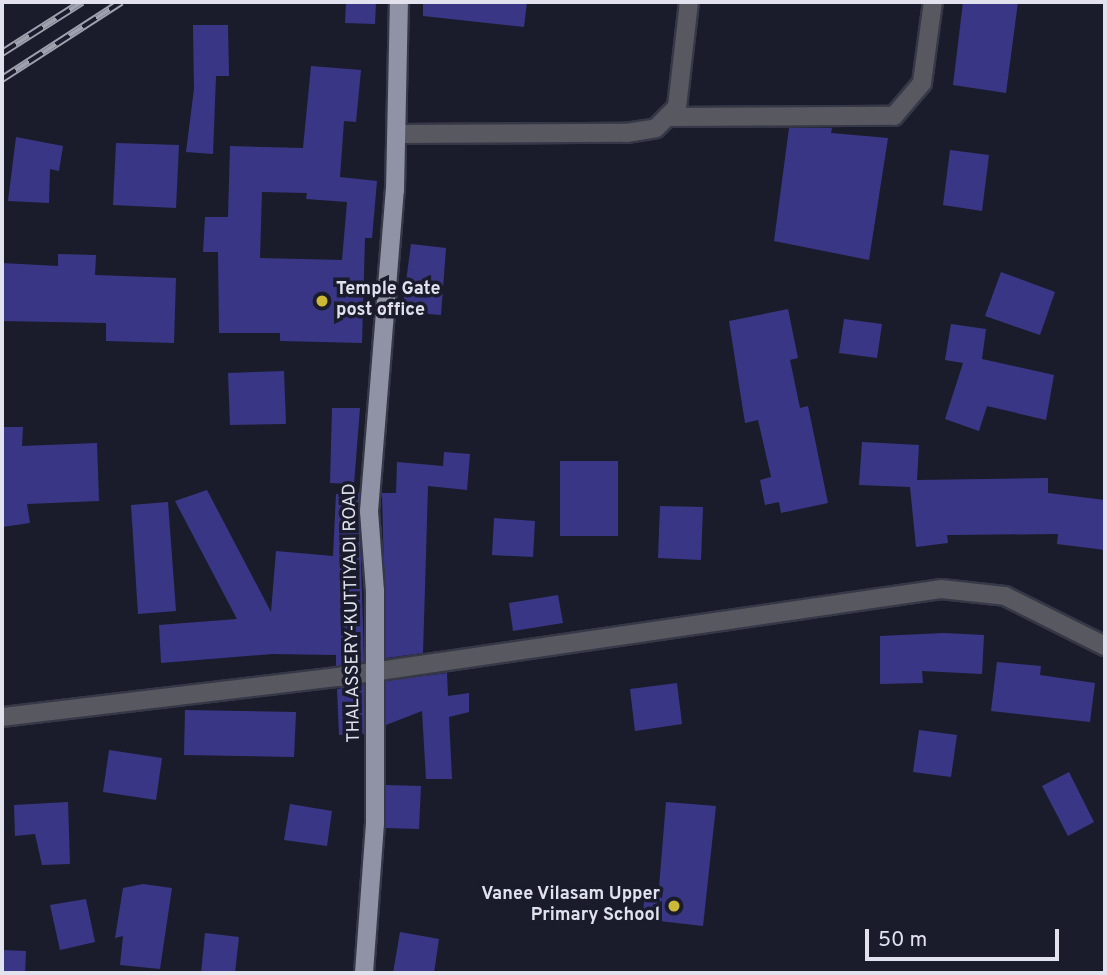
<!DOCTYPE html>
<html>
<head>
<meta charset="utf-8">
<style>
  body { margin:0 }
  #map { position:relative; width:1107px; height:975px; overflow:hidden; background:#1a1c2c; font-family:Overpass,sans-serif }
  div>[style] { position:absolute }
  .building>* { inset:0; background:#393785 }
  .roads { filter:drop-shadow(2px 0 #363847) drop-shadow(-2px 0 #363847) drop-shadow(0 2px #363847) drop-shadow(0 -2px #363847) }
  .minor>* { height:18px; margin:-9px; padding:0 9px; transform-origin:9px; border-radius:9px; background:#575860 }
  .primary>* { height:18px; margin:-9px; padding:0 9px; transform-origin:9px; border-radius:9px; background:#9093a5 }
  .rail>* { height:8px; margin-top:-4px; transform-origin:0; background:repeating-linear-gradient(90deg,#1a1c2c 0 16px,#a0a1ae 0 32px); box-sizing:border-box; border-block:2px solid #a0a1ae }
  .dots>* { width:19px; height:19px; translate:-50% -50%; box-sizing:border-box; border:4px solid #1a1c2c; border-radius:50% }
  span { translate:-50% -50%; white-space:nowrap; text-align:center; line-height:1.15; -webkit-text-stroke:7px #1a1c2c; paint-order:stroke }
  .poi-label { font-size:18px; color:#e1e2ee; font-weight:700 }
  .left { translate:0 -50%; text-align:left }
  .right { translate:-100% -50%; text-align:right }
  .street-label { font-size:18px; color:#e1e2ee }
  .frame { position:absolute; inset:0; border:4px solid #e1e2ee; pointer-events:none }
  .scale { position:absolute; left:865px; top:929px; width:194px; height:32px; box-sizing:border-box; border:4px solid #e1e2ee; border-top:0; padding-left:9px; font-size:21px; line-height:24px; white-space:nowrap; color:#e1e2ee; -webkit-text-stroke:5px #1a1c2c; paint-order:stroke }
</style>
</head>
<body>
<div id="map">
  <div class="building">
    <i style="clip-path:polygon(346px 2px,376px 2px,375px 24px,345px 23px)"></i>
    <i style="clip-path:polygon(423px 2px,527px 2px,524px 27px,423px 16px)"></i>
    <i style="clip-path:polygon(963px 2px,1018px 2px,1006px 93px,953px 85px)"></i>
    <i style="clip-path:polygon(193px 25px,228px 25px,229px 76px,216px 76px,213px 154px,186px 152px,194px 89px)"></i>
    <i style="clip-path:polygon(evenodd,311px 66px,361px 70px,356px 122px,344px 121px,340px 177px,377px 181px,372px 238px,365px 238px,362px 343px,280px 341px,280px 333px,219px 333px,218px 252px,203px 252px,205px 217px,228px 217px,230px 146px,303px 148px,311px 66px,262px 192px,307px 193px,306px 199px,347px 202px,342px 260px,260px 258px,262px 192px)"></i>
    <i style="clip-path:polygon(789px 128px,832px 128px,831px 133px,888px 138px,869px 260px,774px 241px)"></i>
    <i style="clip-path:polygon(16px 137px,63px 146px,59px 171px,50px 169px,49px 203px,8px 201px)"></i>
    <i style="clip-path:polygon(116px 143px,179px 145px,176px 208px,113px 205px)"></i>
    <i style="clip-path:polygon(950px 150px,989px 155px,982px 211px,943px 205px)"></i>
    <i style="clip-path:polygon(411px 244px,446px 248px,441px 315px,402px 312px)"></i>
    <i style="clip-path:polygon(58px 254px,96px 255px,95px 275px,176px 278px,174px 343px,106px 341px,106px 323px,2px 321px,2px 263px,58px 266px)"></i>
    <i style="clip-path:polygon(1001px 272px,1055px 292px,1040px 335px,985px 316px)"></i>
    <i style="clip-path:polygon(788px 309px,798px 358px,790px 360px,800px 408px,808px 406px,828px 503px,781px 513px,779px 502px,765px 505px,760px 480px,771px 477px,758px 420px,745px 423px,729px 321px)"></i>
    <i style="clip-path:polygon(844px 319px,882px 324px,877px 358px,839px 353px)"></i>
    <i style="clip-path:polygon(951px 324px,986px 329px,982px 359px,1054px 375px,1046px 420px,987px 406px,979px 431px,945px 419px,963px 363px,945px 360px)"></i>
    <i style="clip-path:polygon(284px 371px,286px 424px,230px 425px,228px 373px)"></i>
    <i style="clip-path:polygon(332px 408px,360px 408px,354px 484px,330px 483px)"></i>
    <i style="clip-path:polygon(2px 427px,23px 427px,22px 446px,97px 443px,99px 501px,27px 504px,30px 523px,2px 527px)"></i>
    <i style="clip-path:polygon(862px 442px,919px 445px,917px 480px,1048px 478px,1048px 493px,1105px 500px,1105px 550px,1057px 544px,1058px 534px,947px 535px,948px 543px,916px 547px,910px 487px,859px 485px)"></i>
    <i style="clip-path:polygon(444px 452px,470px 454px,467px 490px,428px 486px,423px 653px,386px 658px,382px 493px,396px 493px,397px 462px,443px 466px)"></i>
    <i style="clip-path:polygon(560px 461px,618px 461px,618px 536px,560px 536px)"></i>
    <i style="clip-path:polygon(207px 490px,271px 612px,276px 551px,333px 556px,336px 494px,359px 493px,364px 662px,336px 666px,336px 655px,273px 654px,161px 663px,159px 625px,237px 619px,175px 501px)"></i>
    <i style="clip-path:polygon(168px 502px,176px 611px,138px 614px,131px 505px)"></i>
    <i style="clip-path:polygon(660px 506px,703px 507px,701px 560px,658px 558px)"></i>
    <i style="clip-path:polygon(494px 518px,535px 521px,533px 557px,492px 555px)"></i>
    <i style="clip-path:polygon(558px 595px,563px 623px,513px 631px,509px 603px)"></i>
    <i style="clip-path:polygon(944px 633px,984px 635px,982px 674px,922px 671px,923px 683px,880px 684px,880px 636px)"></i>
    <i style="clip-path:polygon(997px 662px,1041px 666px,1040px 675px,1095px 683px,1090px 722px,991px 711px)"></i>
    <i style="clip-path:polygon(447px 673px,448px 696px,469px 693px,469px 712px,449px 717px,452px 779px,426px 779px,422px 711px,386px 725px,386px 681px)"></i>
    <i style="clip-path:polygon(677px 683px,682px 724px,635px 731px,630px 689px)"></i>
    <i style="clip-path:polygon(364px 685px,364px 734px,339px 735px,337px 689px)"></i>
    <i style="clip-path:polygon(185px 710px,296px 712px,294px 757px,184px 755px)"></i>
    <i style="clip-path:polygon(919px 730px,957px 735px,951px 777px,913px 772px)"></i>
    <i style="clip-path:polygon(109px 750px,162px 758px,156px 800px,103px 792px)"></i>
    <i style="clip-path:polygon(1069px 772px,1094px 822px,1068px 836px,1042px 786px)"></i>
    <i style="clip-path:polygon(386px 785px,421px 786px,419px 829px,386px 828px)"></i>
    <i style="clip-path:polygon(68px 802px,70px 864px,42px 865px,35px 834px,15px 836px,14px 805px)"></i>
    <i style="clip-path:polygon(666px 802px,716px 806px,703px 926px,642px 919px,646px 886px,659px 887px)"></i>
    <i style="clip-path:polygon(290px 804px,332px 811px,327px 846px,284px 840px)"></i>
    <i style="clip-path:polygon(143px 884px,172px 888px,160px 969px,120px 965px,123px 936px,115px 938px,123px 888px)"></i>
    <i style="clip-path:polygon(86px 899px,95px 942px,60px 950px,50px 905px)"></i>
    <i style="clip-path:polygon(400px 932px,439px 939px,434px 973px,393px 973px)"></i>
    <i style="clip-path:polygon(205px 933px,239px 937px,235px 973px,201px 973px)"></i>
    <i style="clip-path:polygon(2px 950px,26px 951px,25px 973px,2px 973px)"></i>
  </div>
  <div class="roads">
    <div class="minor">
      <i style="left:667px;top:117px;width:227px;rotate:-0.3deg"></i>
      <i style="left:894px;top:116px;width:43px;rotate:-49.7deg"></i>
      <i style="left:922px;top:83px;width:82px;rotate:-82.3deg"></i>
      <i style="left:398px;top:134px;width:228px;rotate:-0.3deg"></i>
      <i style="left:626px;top:133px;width:30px;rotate:-9deg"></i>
      <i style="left:656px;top:128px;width:30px;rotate:-45deg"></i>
      <i style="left:677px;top:107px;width:106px;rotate:-83.5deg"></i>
      <i style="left:2px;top:717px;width:338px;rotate:-6.8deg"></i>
      <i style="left:338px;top:677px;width:609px;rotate:-8.3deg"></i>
      <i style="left:941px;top:589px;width:64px;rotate:6.2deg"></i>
      <i style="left:1005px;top:596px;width:112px;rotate:26.6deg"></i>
    </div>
    <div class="primary">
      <i style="left:364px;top:973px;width:150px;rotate:-85.8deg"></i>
      <i style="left:375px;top:823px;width:232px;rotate:-90deg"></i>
      <i style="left:375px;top:591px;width:80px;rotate:-94.3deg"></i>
      <i style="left:369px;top:511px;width:322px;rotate:-85.4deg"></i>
      <i style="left:395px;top:190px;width:188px;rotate:-88.8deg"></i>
    </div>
  </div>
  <div class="rail">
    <i style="left:2px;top:53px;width:95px;rotate:-32.5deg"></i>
    <i style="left:2px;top:79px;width:142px;rotate:-32.9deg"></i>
  </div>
  <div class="dots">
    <i style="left:322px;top:301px;background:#ceb837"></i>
    <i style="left:674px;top:906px;background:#ceb837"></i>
  </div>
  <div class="poi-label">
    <span class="left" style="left:336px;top:301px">Temple Gate<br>post office</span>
    <span class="right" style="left:660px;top:906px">Vanee Vilasam Upper<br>Primary School</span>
  </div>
  <div class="street-label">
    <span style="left:353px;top:613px;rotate:-91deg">THALASSERY-KUTTIYADI ROAD</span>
  </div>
  <div class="frame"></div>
  <div class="scale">50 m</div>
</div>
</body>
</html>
